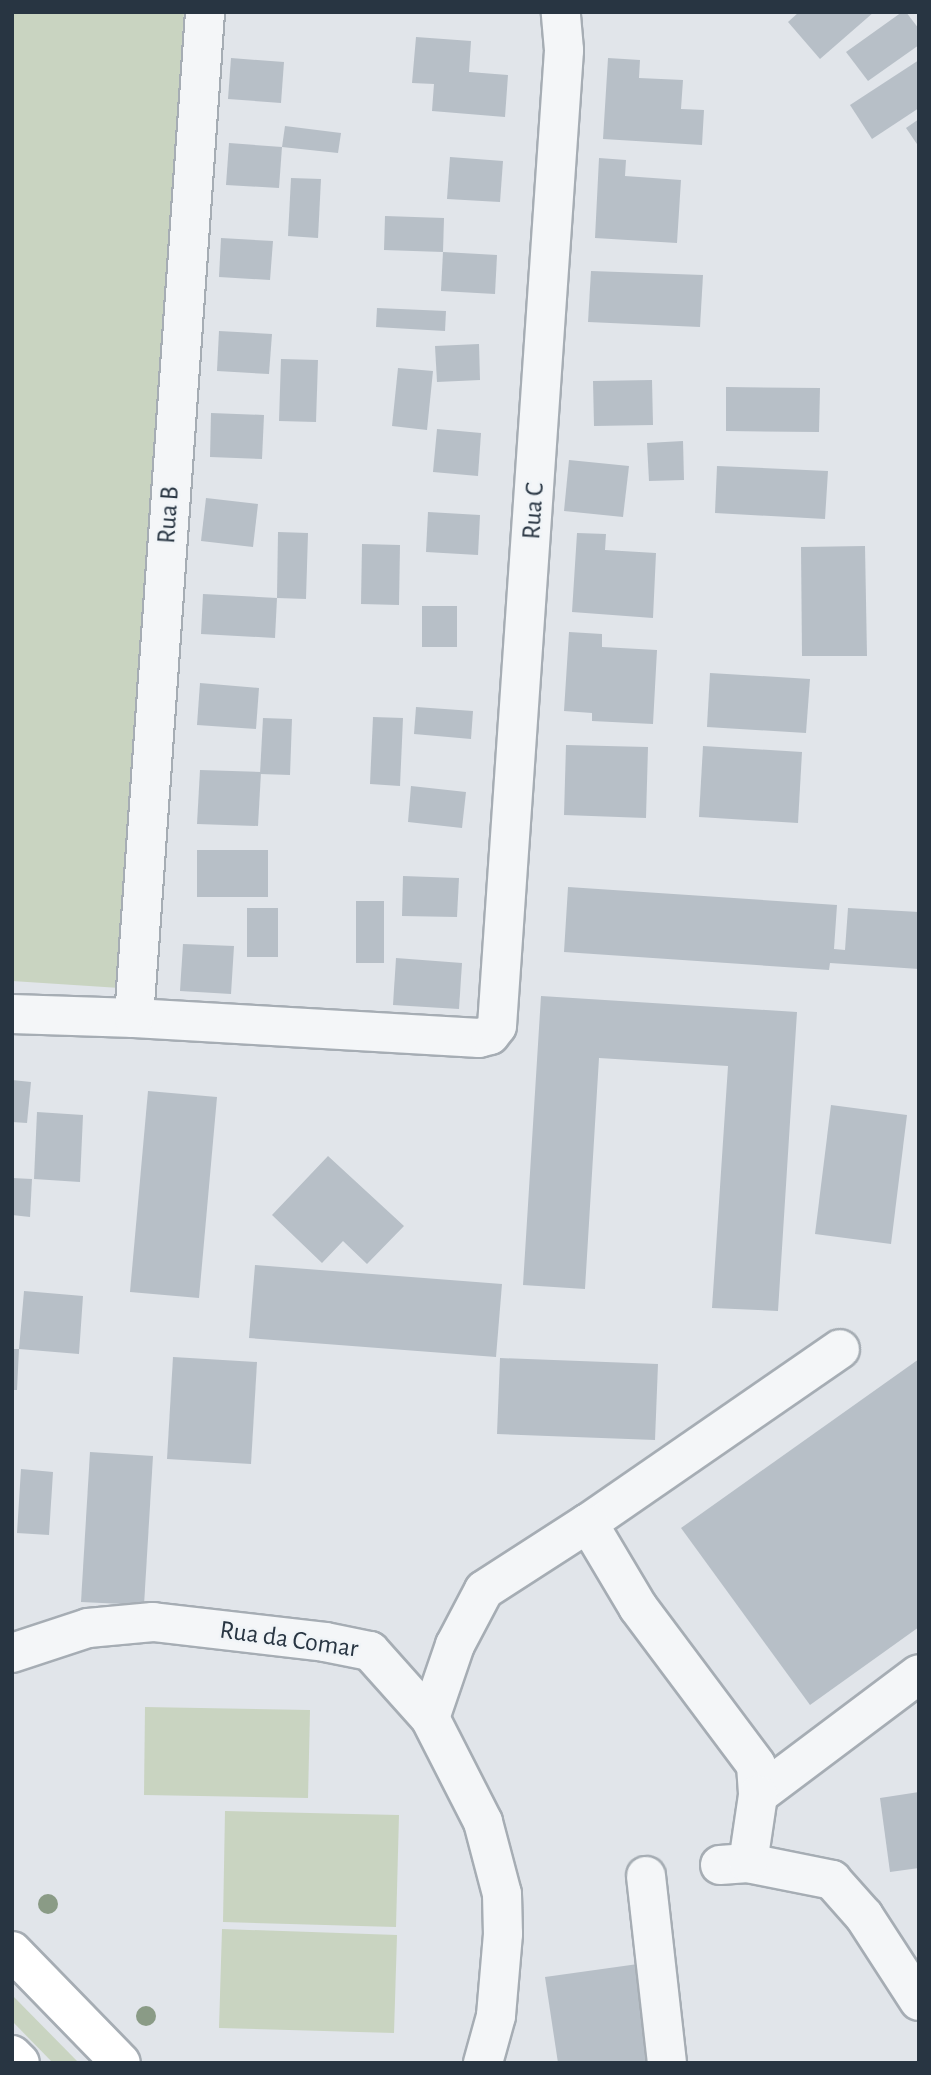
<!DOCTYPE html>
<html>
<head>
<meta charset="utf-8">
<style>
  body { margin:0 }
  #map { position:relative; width:931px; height:2075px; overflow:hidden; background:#e1e5ea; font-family:"Alegreya Sans",sans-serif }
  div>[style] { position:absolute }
  .green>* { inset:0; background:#c9d4c1 }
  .building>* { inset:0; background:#b7bfc7 }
  .roads { filter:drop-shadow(2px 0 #a6adb4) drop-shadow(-2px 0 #a6adb4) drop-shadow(0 2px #a6adb4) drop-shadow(0 -2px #a6adb4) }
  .minor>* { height:38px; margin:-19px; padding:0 19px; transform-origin:19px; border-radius:19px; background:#f4f6f8 }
  .major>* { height:38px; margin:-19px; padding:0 19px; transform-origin:19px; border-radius:19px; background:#fff }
  .trees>* { width:20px; height:20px; margin:-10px; border-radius:50%; background:#8a9b86 }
  span { translate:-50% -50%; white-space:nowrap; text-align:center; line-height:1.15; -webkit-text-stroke:5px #f0f4f7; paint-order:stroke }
  .street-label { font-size:26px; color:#283542 }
  .frame { position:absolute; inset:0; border:14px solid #283542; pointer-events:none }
</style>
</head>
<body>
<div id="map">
  <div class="green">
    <i style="clip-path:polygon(12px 12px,184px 12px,120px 988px,12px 981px)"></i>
    <i style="clip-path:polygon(145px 1707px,310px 1710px,308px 1798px,144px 1795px)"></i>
    <i style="clip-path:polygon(225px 1811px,399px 1815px,396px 1927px,223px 1922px)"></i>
    <i style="clip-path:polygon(222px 1929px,397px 1935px,394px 2033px,219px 2028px)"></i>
    <i style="clip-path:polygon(12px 1995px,79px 2063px,53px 2063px,12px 2021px)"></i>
  </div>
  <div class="building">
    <i style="clip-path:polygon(799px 12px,874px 12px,820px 59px,788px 22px)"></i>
    <i style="clip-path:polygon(902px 12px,906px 12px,919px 29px,919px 45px,868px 81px,846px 52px)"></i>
    <i style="clip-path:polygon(416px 37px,471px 41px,469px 72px,508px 75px,505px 117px,432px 111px,434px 84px,412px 83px)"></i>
    <i style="clip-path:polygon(231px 58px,284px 62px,281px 103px,228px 99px)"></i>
    <i style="clip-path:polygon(608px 58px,640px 60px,639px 78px,683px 80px,681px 109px,704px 110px,702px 145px,603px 139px)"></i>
    <i style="clip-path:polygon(919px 60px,919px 108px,872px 139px,850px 105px)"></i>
    <i style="clip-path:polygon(919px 119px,919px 147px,906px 128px)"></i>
    <i style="clip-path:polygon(285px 126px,341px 133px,338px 153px,282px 147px)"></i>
    <i style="clip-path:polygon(229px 143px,282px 147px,279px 188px,226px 185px)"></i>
    <i style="clip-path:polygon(450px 157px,503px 161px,500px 202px,447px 199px)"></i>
    <i style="clip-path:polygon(599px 158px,626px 160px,625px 176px,681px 180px,677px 243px,595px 238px)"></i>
    <i style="clip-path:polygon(291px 178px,321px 179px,318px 238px,288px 236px)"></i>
    <i style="clip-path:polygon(385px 216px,444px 218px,443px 252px,384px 250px)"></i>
    <i style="clip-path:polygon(221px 238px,273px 241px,270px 280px,219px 277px)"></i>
    <i style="clip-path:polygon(443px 252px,497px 255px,495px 294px,441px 291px)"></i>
    <i style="clip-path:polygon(591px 271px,703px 275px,700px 327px,588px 322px)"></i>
    <i style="clip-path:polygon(377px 308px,446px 311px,445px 331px,376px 327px)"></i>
    <i style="clip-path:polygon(219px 331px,272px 334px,269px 374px,217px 371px)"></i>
    <i style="clip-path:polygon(479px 344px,480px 380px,437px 382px,435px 346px)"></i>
    <i style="clip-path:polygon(281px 359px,318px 360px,316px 422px,279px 421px)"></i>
    <i style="clip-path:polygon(398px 368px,433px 371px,427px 430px,392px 426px)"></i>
    <i style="clip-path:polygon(652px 380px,653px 425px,594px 426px,593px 381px)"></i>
    <i style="clip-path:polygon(726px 387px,820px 388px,819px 432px,726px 431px)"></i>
    <i style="clip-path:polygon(211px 413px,264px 415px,262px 459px,210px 457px)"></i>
    <i style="clip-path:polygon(437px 429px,481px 433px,478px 476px,433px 472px)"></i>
    <i style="clip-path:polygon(683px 441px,684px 480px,649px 481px,647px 443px)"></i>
    <i style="clip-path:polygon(569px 460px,629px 466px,623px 517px,564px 511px)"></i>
    <i style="clip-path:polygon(717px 466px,828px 471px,825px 519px,715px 513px)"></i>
    <i style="clip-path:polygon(206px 498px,258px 504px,253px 547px,201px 541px)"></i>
    <i style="clip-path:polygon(428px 512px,480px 515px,478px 555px,426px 552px)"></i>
    <i style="clip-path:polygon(278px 532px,308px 533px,306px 599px,277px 598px)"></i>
    <i style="clip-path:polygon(577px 533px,606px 534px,605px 550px,656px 553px,653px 618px,572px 612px)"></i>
    <i style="clip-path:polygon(362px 544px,400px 545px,399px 605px,361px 604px)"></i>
    <i style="clip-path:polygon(865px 546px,867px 656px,802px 656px,801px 547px)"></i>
    <i style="clip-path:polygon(203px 594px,277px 598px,275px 638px,201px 634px)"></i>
    <i style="clip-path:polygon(422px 606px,457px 606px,457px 647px,422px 647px)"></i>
    <i style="clip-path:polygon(569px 632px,602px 634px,602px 647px,657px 650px,653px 724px,592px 721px,592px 713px,564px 711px)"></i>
    <i style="clip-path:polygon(710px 673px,810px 679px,806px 733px,707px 727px)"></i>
    <i style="clip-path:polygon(200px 683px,259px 688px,256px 729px,197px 725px)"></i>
    <i style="clip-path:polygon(416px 707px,473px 711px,471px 739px,414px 734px)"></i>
    <i style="clip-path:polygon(373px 717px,403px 718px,400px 786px,370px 784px)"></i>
    <i style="clip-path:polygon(263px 718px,292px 719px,290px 775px,260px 774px)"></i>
    <i style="clip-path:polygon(566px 745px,648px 747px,646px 818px,564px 815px)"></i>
    <i style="clip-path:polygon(703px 746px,802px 752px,798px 823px,699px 817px)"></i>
    <i style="clip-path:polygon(200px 770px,261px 772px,258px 826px,197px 824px)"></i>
    <i style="clip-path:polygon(411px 786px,466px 792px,462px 828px,408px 822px)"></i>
    <i style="clip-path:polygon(197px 850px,268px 850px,268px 897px,197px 897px)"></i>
    <i style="clip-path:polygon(403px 876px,459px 878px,457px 917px,402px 916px)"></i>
    <i style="clip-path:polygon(568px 887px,837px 905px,834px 949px,845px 950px,848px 908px,919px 912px,919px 969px,830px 963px,829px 970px,564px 952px)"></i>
    <i style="clip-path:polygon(356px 901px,384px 901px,384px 963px,356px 963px)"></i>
    <i style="clip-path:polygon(247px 908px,278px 908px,278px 957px,247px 957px)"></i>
    <i style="clip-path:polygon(183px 944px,234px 946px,231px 994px,180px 991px)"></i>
    <i style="clip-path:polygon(396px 958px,462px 963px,459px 1009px,393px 1005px)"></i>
    <i style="clip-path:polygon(541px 996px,797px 1012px,778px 1311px,712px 1308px,728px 1066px,599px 1058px,585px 1289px,523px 1285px)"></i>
    <i style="clip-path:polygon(12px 1080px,31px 1082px,27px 1123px,12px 1122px)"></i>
    <i style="clip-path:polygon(148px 1091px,217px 1097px,199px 1298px,130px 1292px)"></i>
    <i style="clip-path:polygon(831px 1105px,907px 1115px,891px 1244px,815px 1234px)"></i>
    <i style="clip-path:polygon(37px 1112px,83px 1115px,80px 1182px,34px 1179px)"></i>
    <i style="clip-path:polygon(328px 1156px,404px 1226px,367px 1264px,343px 1241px,322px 1263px,272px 1215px)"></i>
    <i style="clip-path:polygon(12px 1178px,32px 1179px,30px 1217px,12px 1215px)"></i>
    <i style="clip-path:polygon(255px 1265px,502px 1284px,496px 1357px,249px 1338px)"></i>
    <i style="clip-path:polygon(24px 1291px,83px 1296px,79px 1354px,19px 1349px,17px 1390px,12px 1390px,12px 1349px,19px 1349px)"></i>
    <i style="clip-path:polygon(173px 1357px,257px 1362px,251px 1464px,167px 1459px)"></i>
    <i style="clip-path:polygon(500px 1358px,658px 1364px,655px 1440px,497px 1434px)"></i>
    <i style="clip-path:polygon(919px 1359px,919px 1627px,810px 1705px,681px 1528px)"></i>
    <i style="clip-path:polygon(90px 1452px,153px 1456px,144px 1605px,81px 1602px)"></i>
    <i style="clip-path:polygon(21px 1469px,53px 1472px,49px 1535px,17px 1533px)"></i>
    <i style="clip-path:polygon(919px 1792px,919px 1868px,890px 1872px,880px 1798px)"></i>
    <i style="clip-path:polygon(638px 1964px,652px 2063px,558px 2063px,545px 1977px)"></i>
  </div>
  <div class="roads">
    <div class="minor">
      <i style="left:12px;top:1014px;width:122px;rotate:1.9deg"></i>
      <i style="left:134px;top:1018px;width:346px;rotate:3.3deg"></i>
      <i style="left:479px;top:1038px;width:11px;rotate:-15deg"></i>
      <i style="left:490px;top:1035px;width:11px;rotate:-52deg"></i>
      <i style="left:497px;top:1026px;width:978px;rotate:-86.07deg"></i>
      <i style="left:564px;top:50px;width:38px;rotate:-95deg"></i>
      <i style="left:134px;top:1018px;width:1009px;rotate:-85.96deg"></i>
      <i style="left:588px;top:1523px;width:306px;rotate:-34.6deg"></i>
      <i style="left:12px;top:1653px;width:80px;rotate:-18.2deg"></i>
      <i style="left:88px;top:1628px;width:65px;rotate:-5.3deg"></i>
      <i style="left:153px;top:1622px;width:173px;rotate:6.6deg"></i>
      <i style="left:325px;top:1642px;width:46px;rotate:11.3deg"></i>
      <i style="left:370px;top:1651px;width:90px;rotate:48.2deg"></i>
      <i style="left:430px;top:1718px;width:117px;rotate:63deg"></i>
      <i style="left:483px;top:1822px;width:74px;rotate:75.2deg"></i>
      <i style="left:502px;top:1894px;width:40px;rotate:88.6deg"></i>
      <i style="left:503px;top:1934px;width:82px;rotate:94.9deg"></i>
      <i style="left:496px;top:2016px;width:49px;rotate:105.5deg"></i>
      <i style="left:430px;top:1718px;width:77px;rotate:-71.1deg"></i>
      <i style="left:455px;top:1645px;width:62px;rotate:-62.2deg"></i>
      <i style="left:484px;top:1590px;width:124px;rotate:-32.8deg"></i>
      <i style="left:588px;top:1523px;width:98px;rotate:59.2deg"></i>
      <i style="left:638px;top:1607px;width:197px;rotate:53.2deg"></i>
      <i style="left:756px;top:1765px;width:30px;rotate:86deg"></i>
      <i style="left:758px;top:1795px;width:201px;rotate:-36.9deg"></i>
      <i style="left:748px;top:1863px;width:86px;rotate:11.4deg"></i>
      <i style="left:832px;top:1880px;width:48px;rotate:48.4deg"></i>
      <i style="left:864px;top:1916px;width:101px;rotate:57.1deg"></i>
      <i style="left:720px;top:1865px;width:28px;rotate:-4deg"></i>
      <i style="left:748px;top:1863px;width:69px;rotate:-81.6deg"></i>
      <i style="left:646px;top:1876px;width:188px;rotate:83.6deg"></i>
    </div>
    <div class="major">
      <i style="left:12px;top:1951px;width:156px;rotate:45.8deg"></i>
      <i style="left:12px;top:2055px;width:11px;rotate:45deg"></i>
    </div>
  </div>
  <div class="trees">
    <i style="left:48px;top:1904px"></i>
    <i style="left:146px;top:2016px"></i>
  </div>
  <div class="street-label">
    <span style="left:534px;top:511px;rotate:-86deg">Rua C</span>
    <span style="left:169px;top:515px;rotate:-86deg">Rua B</span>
    <span style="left:289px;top:1640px;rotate:8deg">Rua da Comar</span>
  </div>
  <div class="frame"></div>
</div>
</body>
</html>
